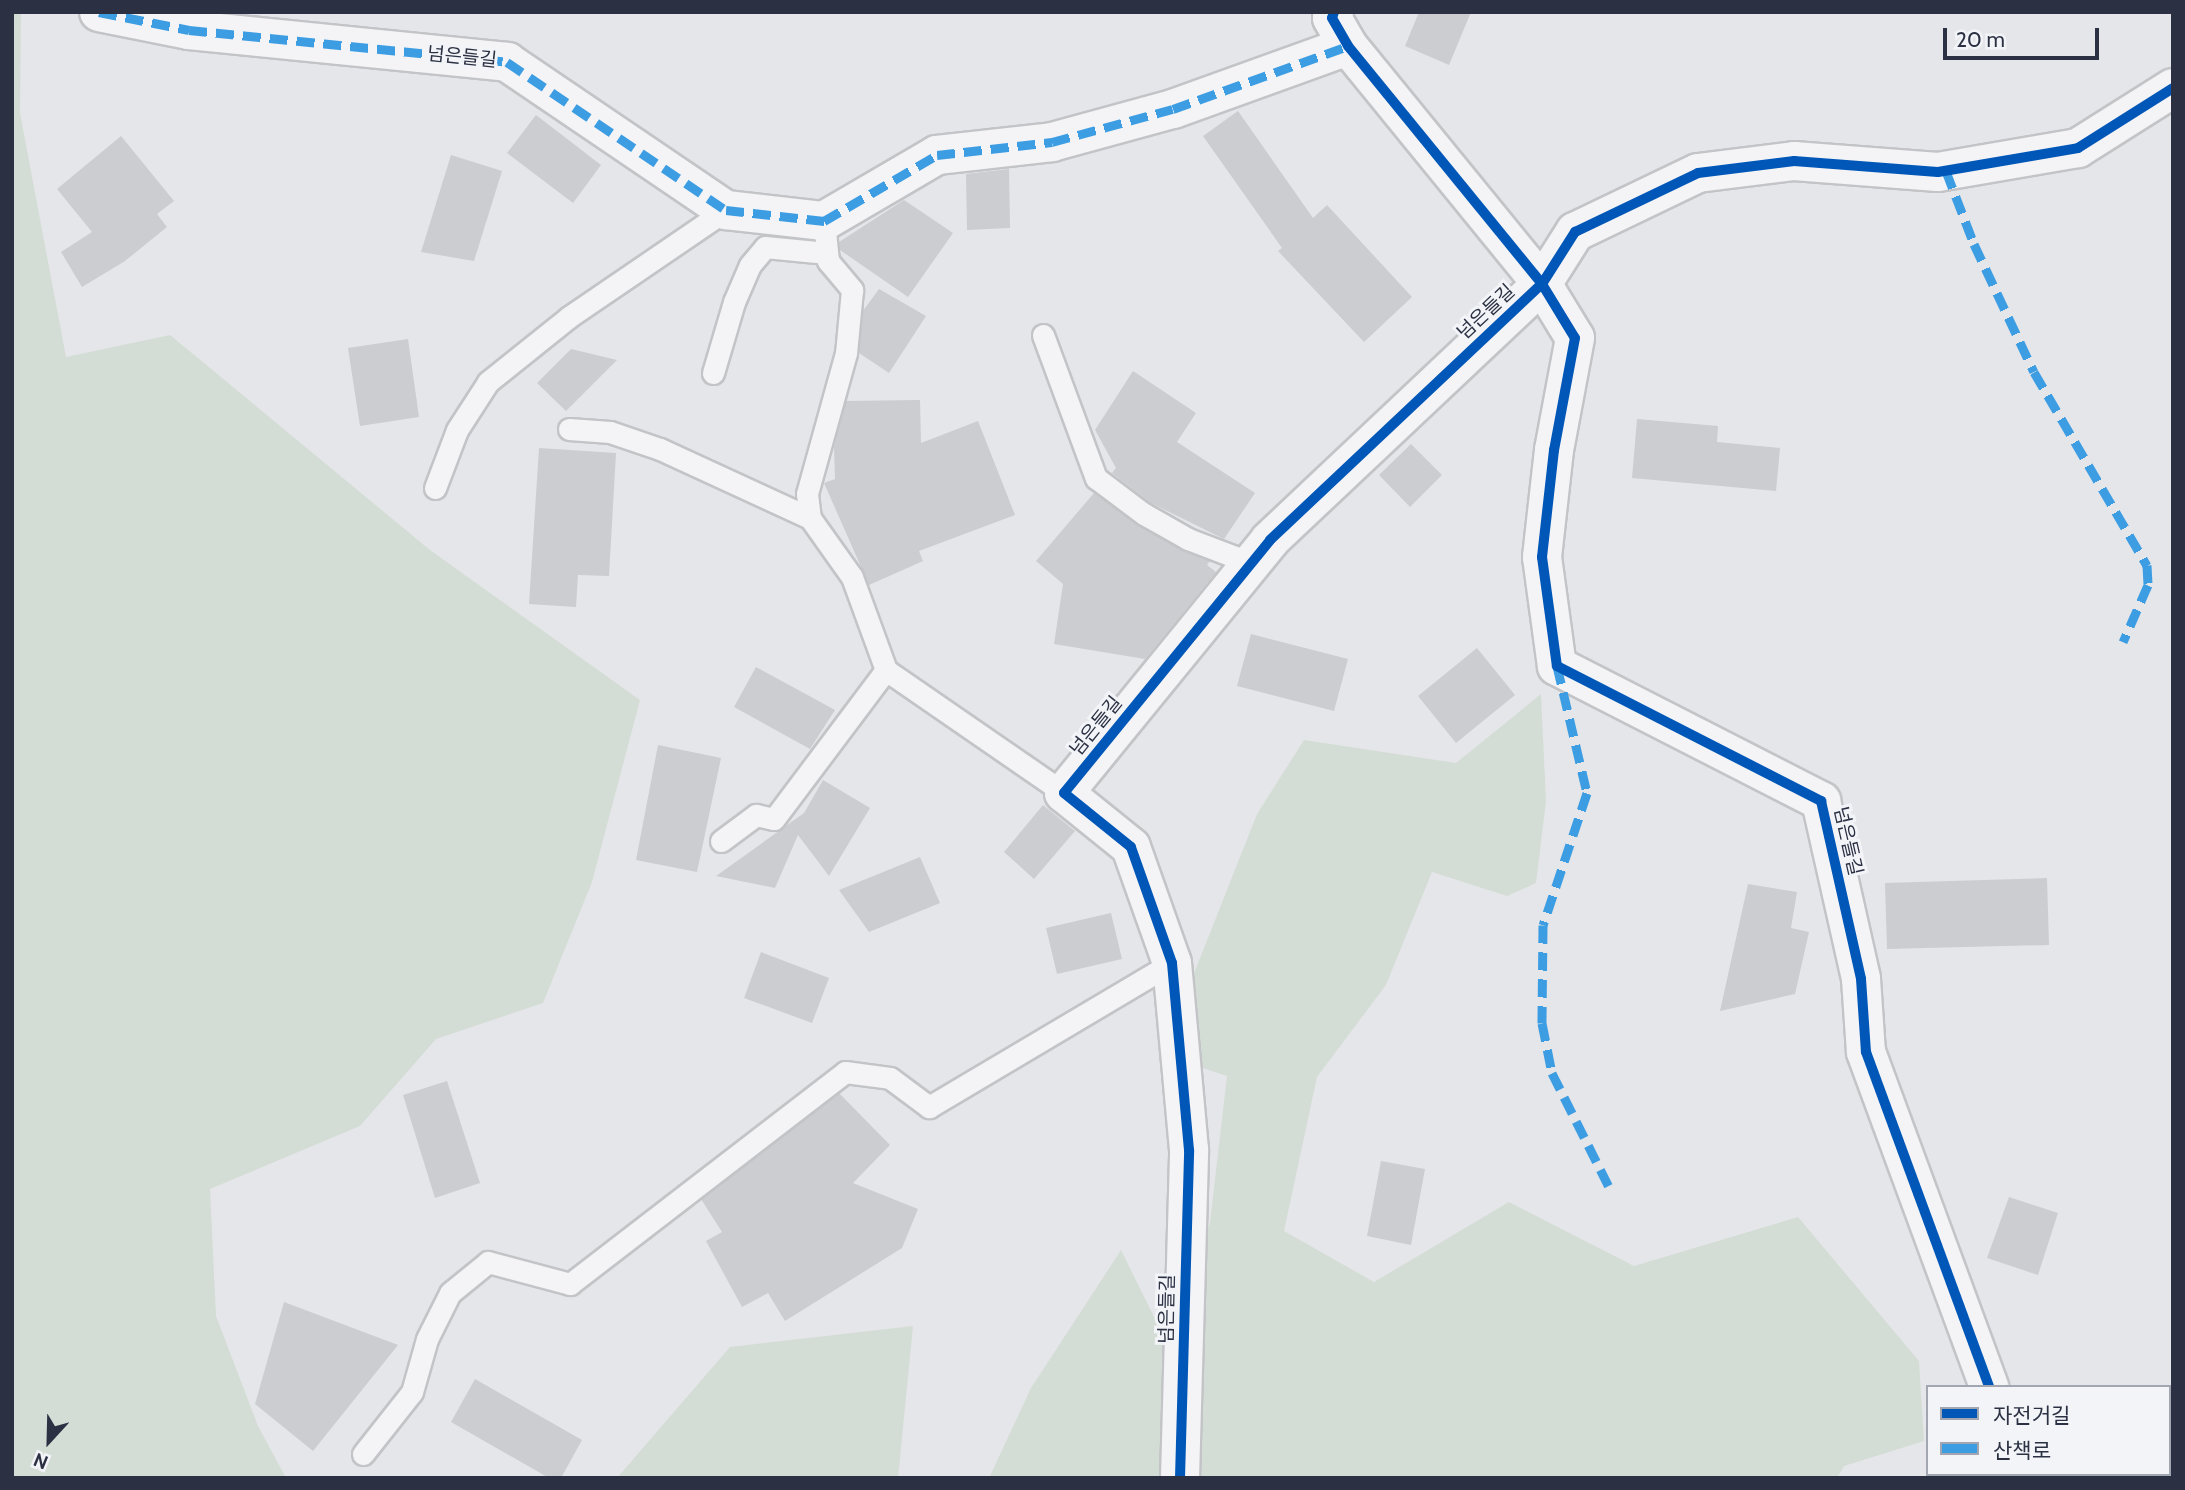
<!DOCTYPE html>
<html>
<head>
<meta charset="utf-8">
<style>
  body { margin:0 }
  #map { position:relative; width:2185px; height:1490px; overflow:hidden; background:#e5e6e9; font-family:Cabin,"Noto Sans KR",sans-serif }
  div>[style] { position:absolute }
  .green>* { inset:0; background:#d4ddd5 }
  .building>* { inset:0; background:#cbcdd0 }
  .roads { filter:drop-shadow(2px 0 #c3c4c7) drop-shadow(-2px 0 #c3c4c7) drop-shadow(0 2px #c3c4c7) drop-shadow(0 -2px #c3c4c7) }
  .service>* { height:21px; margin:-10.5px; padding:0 10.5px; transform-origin:10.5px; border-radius:10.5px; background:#f4f4f6 }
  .minor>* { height:38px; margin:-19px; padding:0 19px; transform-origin:19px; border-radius:19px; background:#f4f4f6 }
  .quiet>* { height:9px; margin-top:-4.5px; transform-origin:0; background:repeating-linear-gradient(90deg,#3d9de3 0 18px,transparent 0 27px) }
  .cycleway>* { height:10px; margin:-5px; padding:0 5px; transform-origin:5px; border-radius:5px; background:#0057b8 }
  span { translate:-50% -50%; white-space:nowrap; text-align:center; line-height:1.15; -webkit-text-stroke:6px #f2f4f8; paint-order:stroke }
  .street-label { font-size:19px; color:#2b3143 }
  .frame { position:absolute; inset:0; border:14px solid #2b3143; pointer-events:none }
  .legend { position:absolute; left:1926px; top:1385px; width:245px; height:91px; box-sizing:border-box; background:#f2f4f8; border:2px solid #a2a6b0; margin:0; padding:9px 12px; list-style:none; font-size:21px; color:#2b3143 }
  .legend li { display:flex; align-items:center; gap:14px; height:35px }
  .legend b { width:35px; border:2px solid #a2a6b0 }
  .north { position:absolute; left:14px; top:1406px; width:70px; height:70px; -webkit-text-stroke:5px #f2f4f8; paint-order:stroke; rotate:202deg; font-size:19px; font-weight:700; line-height:28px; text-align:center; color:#2b3143 }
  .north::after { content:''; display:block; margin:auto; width:24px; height:32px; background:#2b3143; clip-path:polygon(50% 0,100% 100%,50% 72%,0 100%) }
  .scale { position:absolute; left:1943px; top:28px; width:156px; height:32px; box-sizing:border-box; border:4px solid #2b3143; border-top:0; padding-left:9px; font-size:21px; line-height:24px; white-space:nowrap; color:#2b3143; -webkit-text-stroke:5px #f2f4f8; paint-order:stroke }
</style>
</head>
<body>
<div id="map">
  <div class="green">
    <i style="clip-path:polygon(12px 12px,21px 12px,20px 113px,66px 357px,170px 335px,430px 550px,640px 700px,592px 882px,543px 1003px,436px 1039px,360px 1126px,210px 1189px,216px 1316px,258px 1426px,286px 1478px,12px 1478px)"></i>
    <i style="clip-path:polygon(1541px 694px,1546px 801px,1536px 883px,1507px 896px,1432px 872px,1386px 985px,1317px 1077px,1284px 1231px,1374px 1282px,1509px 1202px,1634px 1266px,1798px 1217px,1919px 1361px,1924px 1441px,1844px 1466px,1837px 1478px,989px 1478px,1031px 1388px,1121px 1250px,1163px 1335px,1210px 1223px,1227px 1076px,1194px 1065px,1189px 986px,1257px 814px,1304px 740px,1456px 763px)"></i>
    <i style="clip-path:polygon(913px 1326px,898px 1478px,617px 1478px,730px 1347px)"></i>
  </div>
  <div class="building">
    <i style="clip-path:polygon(1419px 12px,1471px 12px,1449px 65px,1405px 46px)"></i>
    <i style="clip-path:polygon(1238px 111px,1313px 218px,1327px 205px,1412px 297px,1364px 342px,1278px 251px,1282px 248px,1203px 136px)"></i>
    <i style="clip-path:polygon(536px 115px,601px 165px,573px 203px,507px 153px)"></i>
    <i style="clip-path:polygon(121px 136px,174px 201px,157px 214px,167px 227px,125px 261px,82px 287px,61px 252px,92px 232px,57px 189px)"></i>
    <i style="clip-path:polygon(451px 155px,502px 171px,474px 261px,421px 252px)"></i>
    <i style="clip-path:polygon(1009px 169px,1010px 228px,967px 230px,966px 174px)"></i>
    <i style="clip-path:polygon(904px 200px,953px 233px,908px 297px,840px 250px,839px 242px)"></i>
    <i style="clip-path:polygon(879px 289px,926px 316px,889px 373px,859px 353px,863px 311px)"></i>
    <i style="clip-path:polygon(408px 339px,419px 417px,360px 426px,348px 348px)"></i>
    <i style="clip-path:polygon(571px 349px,617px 360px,566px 411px,537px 383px)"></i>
    <i style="clip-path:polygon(1133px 371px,1196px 413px,1177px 442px,1255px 493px,1224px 539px,1151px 503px,1112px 473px,1116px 468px,1095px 430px)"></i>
    <i style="clip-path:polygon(920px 400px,921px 443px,978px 421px,1015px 515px,919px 551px,923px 561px,869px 585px,824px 483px,835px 479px,834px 447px,846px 401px)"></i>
    <i style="clip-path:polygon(1637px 419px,1718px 426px,1717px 442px,1780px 448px,1776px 491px,1632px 478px)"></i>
    <i style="clip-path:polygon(1411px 444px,1442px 475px,1410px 507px,1379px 475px)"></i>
    <i style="clip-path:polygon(539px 448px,616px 453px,609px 576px,578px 575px,576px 607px,529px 604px)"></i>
    <i style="clip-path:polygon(1094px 493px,1138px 525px,1210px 561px,1207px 565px,1216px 572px,1145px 659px,1054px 644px,1063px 584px,1036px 561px)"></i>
    <i style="clip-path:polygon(1251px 634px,1348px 659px,1334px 711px,1237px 686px)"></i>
    <i style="clip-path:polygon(1477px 648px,1515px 695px,1456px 743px,1418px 696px)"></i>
    <i style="clip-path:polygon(756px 667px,835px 710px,810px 749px,734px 707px)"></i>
    <i style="clip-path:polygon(658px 745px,721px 758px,697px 872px,636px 860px)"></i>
    <i style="clip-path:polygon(823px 780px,870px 808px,829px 876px,798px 835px,775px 888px,716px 876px,804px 813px)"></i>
    <i style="clip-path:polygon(1043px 805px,1075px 831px,1034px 879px,1004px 852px)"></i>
    <i style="clip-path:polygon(920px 857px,940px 903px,869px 932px,839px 890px)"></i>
    <i style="clip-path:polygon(2047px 878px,2049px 945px,1887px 949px,1885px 883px)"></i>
    <i style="clip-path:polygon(1748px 884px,1797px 892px,1791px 928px,1809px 932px,1795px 994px,1720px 1011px)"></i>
    <i style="clip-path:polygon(1111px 913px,1122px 959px,1057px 974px,1046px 928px)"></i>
    <i style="clip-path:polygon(761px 952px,829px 978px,812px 1023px,744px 998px)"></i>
    <i style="clip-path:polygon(447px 1081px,480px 1183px,435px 1198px,403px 1095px)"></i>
    <i style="clip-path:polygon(839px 1093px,890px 1145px,853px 1183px,918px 1209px,902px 1248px,785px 1321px,768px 1293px,742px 1307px,706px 1241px,722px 1232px,701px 1199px)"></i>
    <i style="clip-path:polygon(1381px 1161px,1425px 1169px,1411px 1245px,1367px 1236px)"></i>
    <i style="clip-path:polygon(2009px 1197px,2058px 1213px,2038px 1275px,1987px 1258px)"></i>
    <i style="clip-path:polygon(284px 1302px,398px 1345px,313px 1451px,255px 1404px)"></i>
    <i style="clip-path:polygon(475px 1379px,582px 1440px,561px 1478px,549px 1478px,451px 1422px)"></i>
  </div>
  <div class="roads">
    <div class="service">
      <i style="left:824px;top:221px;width:40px;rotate:84.3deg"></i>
      <i style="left:828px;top:261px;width:38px;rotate:50deg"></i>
      <i style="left:852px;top:290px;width:63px;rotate:95.4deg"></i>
      <i style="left:846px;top:353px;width:146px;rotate:105.5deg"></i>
      <i style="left:807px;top:494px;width:24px;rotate:83deg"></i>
      <i style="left:810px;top:518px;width:72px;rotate:54.6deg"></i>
      <i style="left:852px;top:577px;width:99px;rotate:69.9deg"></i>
      <i style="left:886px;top:670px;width:216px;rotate:34.6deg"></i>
      <i style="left:1043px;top:335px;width:153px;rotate:69.7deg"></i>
      <i style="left:1096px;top:478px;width:60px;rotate:36.9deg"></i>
      <i style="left:1144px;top:514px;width:51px;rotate:29.6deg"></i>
      <i style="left:1188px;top:539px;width:67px;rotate:20.9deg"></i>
      <i style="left:713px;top:373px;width:74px;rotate:-73.5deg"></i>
      <i style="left:734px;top:302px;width:40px;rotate:-66.6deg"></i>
      <i style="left:750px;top:265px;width:23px;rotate:-50deg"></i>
      <i style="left:765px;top:247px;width:62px;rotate:5.5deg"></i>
      <i style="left:569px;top:429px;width:41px;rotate:4.2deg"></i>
      <i style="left:610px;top:432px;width:53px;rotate:18.8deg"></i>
      <i style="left:660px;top:449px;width:165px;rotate:24.7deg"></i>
      <i style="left:435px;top:488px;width:62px;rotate:-69.2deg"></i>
      <i style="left:457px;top:430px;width:57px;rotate:-57.1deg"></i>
      <i style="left:488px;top:382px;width:104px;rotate:-38.7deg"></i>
      <i style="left:569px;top:317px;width:190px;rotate:-34.3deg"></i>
      <i style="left:721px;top:841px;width:44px;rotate:-36.6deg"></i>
      <i style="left:756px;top:815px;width:18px;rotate:13deg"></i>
      <i style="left:774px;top:819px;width:186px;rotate:-53.1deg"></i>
      <i style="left:363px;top:1454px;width:79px;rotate:-51.7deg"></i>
      <i style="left:412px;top:1392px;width:55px;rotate:-74.2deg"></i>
      <i style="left:427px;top:1339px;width:51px;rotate:-63.4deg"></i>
      <i style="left:450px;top:1293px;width:49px;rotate:-39.2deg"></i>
      <i style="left:488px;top:1262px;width:85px;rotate:15deg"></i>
      <i style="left:570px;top:1284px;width:347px;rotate:-37.6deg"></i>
      <i style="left:845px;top:1072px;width:45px;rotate:7.6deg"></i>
      <i style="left:890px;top:1078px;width:49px;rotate:36.6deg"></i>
      <i style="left:929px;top:1107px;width:282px;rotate:-30.7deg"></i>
    </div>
    <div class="minor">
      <i style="left:99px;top:12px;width:92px;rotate:11.3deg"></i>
      <i style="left:189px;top:30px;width:320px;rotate:5.7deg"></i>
      <i style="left:507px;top:62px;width:264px;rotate:34.1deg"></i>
      <i style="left:726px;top:210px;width:99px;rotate:6.4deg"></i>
      <i style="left:824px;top:221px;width:131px;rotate:-30.3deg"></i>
      <i style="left:937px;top:155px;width:116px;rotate:-6.4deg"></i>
      <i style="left:1052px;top:142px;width:125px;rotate:-15.3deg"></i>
      <i style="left:1173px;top:109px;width:186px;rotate:-19.8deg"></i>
      <i style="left:1334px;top:12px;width:6px;rotate:108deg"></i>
      <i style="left:1332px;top:18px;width:32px;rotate:60deg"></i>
      <i style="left:1348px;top:46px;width:307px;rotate:50.8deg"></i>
      <i style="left:1542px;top:284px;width:63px;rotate:58.6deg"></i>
      <i style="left:1575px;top:338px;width:114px;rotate:100.6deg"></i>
      <i style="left:1554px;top:450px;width:108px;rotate:96.4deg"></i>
      <i style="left:1542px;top:557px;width:110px;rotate:82.2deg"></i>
      <i style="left:1557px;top:666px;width:297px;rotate:27.1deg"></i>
      <i style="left:1821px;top:801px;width:182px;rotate:77.3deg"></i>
      <i style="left:1861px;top:979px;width:73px;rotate:86.1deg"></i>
      <i style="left:1866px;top:1052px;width:357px;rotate:69.8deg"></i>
      <i style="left:2148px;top:1474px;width:13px;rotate:18deg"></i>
      <i style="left:1180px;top:1478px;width:328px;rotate:-88.4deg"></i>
      <i style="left:1189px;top:1150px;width:188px;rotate:-95.2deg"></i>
      <i style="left:1172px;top:963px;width:123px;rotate:-109.5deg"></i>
      <i style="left:1131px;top:847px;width:86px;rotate:-141.1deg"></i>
      <i style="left:1064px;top:793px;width:326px;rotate:-50.8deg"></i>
      <i style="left:1270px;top:540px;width:374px;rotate:-43.3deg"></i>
      <i style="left:1542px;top:284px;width:62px;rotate:-57.6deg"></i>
      <i style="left:1575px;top:232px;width:136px;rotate:-25.6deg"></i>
      <i style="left:1698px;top:173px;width:97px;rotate:-7.1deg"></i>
      <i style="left:1794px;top:161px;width:144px;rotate:4.4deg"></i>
      <i style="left:1938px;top:172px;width:142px;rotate:-9.7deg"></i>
      <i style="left:2078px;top:148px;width:112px;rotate:-32.3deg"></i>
    </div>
  </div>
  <div class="quiet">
    <i style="left:99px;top:12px;width:92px;rotate:11.3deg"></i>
    <i style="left:189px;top:30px;width:320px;rotate:5.7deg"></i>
    <i style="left:507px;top:62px;width:264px;rotate:34.1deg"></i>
    <i style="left:726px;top:210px;width:99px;rotate:6.4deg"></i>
    <i style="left:824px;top:221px;width:131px;rotate:-30.3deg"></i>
    <i style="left:937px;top:155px;width:116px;rotate:-6.4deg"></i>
    <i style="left:1052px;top:142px;width:125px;rotate:-15.3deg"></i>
    <i style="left:1173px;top:109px;width:186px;rotate:-19.8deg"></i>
    <i style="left:1946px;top:171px;width:78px;rotate:69deg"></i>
    <i style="left:1974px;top:244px;width:141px;rotate:64.9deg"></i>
    <i style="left:2034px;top:372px;width:224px;rotate:59.7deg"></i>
    <i style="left:2147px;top:565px;width:20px;rotate:87deg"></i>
    <i style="left:2148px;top:585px;width:62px;rotate:113.7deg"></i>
    <i style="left:1557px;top:666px;width:130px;rotate:76.7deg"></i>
    <i style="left:1587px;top:793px;width:139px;rotate:108.4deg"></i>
    <i style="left:1543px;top:925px;width:98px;rotate:90.6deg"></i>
    <i style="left:1542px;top:1023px;width:51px;rotate:78.7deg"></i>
    <i style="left:1552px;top:1073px;width:134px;rotate:63.4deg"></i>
    <i style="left:2148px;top:1474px;width:13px;rotate:18deg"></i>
  </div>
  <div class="cycleway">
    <i style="left:1334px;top:12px;width:6px;rotate:108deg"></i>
    <i style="left:1332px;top:18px;width:32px;rotate:60deg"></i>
    <i style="left:1348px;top:46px;width:307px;rotate:50.8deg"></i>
    <i style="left:1542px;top:284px;width:63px;rotate:58.6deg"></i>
    <i style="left:1575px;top:338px;width:114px;rotate:100.6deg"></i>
    <i style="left:1554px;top:450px;width:108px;rotate:96.4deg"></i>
    <i style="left:1542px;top:557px;width:110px;rotate:82.2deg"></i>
    <i style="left:1557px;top:666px;width:297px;rotate:27.1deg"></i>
    <i style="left:1821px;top:801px;width:182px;rotate:77.3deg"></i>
    <i style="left:1861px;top:979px;width:73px;rotate:86.1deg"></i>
    <i style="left:1866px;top:1052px;width:357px;rotate:69.8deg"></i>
    <i style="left:1180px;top:1478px;width:328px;rotate:-88.4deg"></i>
    <i style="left:1189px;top:1150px;width:188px;rotate:-95.2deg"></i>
    <i style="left:1172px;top:963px;width:123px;rotate:-109.5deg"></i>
    <i style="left:1131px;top:847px;width:86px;rotate:-141.1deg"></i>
    <i style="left:1064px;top:793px;width:326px;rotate:-50.8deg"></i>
    <i style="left:1270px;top:540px;width:374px;rotate:-43.3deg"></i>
    <i style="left:1542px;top:284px;width:62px;rotate:-57.6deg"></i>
    <i style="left:1575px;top:232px;width:136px;rotate:-25.6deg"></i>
    <i style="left:1698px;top:173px;width:97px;rotate:-7.1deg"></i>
    <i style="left:1794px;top:161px;width:144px;rotate:4.4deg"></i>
    <i style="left:1938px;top:172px;width:142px;rotate:-9.7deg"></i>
    <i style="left:2078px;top:148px;width:112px;rotate:-32.3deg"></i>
  </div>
  <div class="street-label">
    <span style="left:462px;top:57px;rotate:6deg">넘은들길</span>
    <span style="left:1486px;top:312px;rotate:-43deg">넘은들길</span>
    <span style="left:1096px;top:726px;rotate:-51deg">넘은들길</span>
    <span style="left:1848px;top:841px;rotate:77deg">넘은들길</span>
    <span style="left:1167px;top:1309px;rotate:-89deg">넘은들길</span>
  </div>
  <div class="frame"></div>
  <ul class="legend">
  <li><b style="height:9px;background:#0057b8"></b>자전거길</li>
  <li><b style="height:9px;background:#3d9de3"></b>산책로</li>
  </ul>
  <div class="north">N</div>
  <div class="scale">20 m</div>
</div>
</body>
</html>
